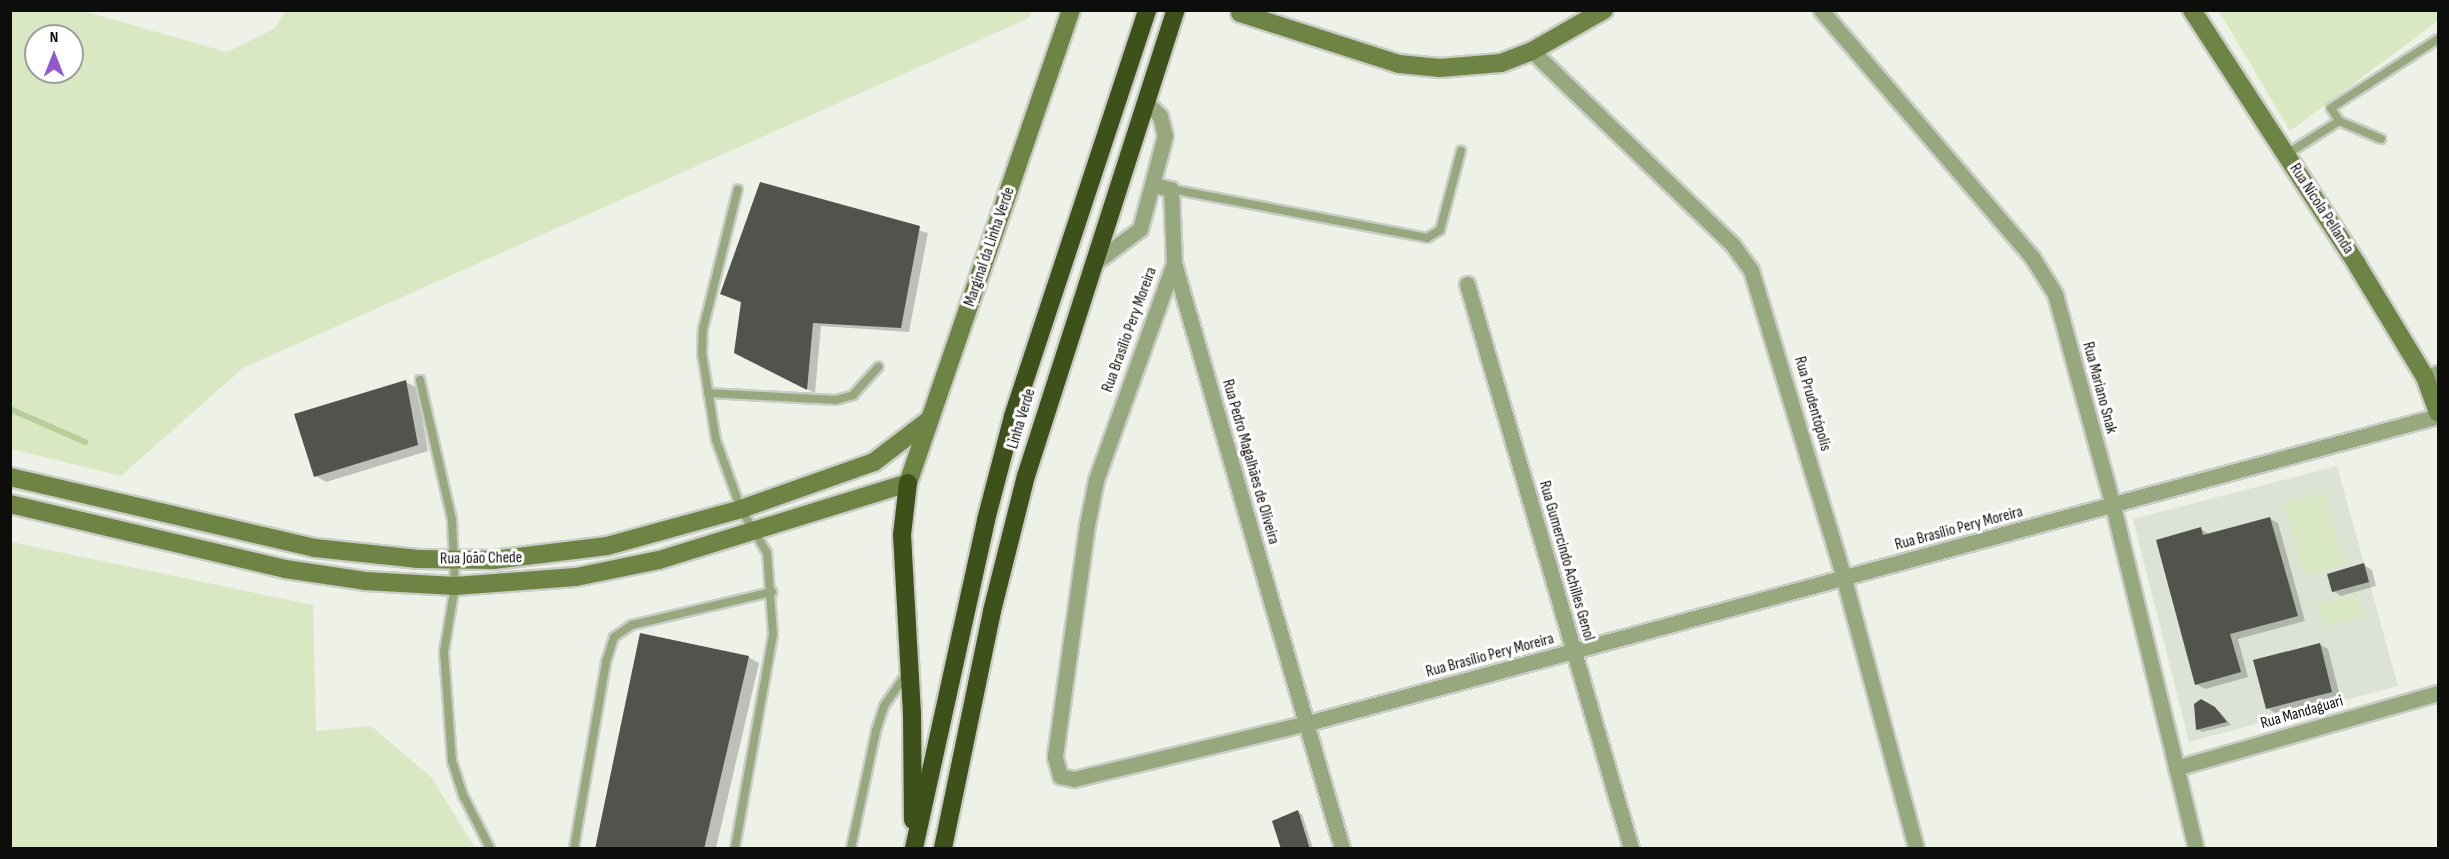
<!DOCTYPE html>
<html>
<head>
<meta charset="utf-8">
<style>
  body { margin:0 }
  #map { position:relative; width:2449px; height:859px; overflow:hidden; background:#edf1e8; font-family:"Sofia Sans Condensed",sans-serif }
  div>[style] { position:absolute }
  .built>* { inset:0; background:#dde3d4 }
  .green>* { inset:0; background:#d9e8c3 }
  .shadow>* { inset:0; background:#0003 }
  .stream>* { height:6px; margin:-3px; padding:0 3px; transform-origin:3px; border-radius:3px; background:#b9cd98 }
  .building>* { inset:0; background:#51544d }
  .roads { filter:drop-shadow(2px 0 #c9cdc5) drop-shadow(-2px 0 #c9cdc5) drop-shadow(0 2px #c9cdc5) drop-shadow(0 -2px #c9cdc5) }
  .lane>* { height:8px; margin:-4px; padding:0 4px; transform-origin:4px; border-radius:4px; background:#98a87e }
  .street>* { height:15px; margin:-7.5px; padding:0 7.5px; transform-origin:7.5px; border-radius:7.5px; background:#98a87e }
  .secondary>* { height:18px; margin:-9px; padding:0 9px; transform-origin:9px; border-radius:9px; background:#6e8445 }
  .highway>* { height:18px; margin:-9px; padding:0 9px; transform-origin:9px; border-radius:9px; background:#3f511b }
  span { translate:-50% -50%; white-space:nowrap; text-align:center; line-height:1.15; -webkit-text-stroke:6px #fff; paint-order:stroke }
  .street-label { font-size:16px; color:#0d0e0b }
  .frame { position:absolute; inset:0; border:12px solid #0d0e0b; pointer-events:none }
  .north { position:absolute; left:24px; top:24px; width:60px; height:60px; box-sizing:border-box; background:#fff; border:2px solid #9e9f9d; border-radius:50%; rotate:0deg; font-size:16px; font-weight:700; line-height:24px; text-align:center; color:#0d0e0b }
  .north::after { content:''; display:block; margin:auto; width:21px; height:27px; background:#9458ce; clip-path:polygon(50% 0,100% 100%,50% 72%,0 100%) }
</style>
</head>
<body>
<div id="map">
  <div class="built">
    <i style="clip-path:polygon(2337px 466px,2398px 686px,2189px 742px,2133px 519px)"></i>
  </div>
  <div class="green">
    <i style="clip-path:polygon(evenodd,11px 10px,83px 11px,227px 52px,275px 28px,285px 11px,1032px 11px,1029px 18px,243px 368px,121px 476px,11px 449px,11px 10px,36px 36px,72px 36px,72px 72px,36px 72px,36px 36px)"></i>
    <i style="clip-path:polygon(2438px 10px,2438px 21px,2290px 131px,2219px 11px)"></i>
    <i style="clip-path:polygon(2324px 492px,2344px 564px,2304px 575px,2284px 503px)"></i>
    <i style="clip-path:polygon(11px 542px,313px 605px,316px 731px,371px 726px,432px 778px,475px 848px,11px 848px)"></i>
    <i style="clip-path:polygon(2358px 593px,2364px 615px,2324px 626px,2317px 604px)"></i>
  </div>
  <div class="shadow">
    <i style="clip-path:polygon(761px 184px,928px 233px,909px 332px,821px 326px,815px 393px,744px 357px,742px 303px,722px 293px)"></i>
    <i style="clip-path:polygon(406px 382px,417px 388px,428px 451px,326px 482px,316px 476px)"></i>
    <i style="clip-path:polygon(2270px 519px,2278px 523px,2305px 621px,2238px 639px,2248px 677px,2205px 689px,2196px 684px,2201px 529px,2209px 534px)"></i>
    <i style="clip-path:polygon(2364px 565px,2372px 570px,2376px 586px,2341px 596px,2333px 591px)"></i>
    <i style="clip-path:polygon(2319px 644px,2328px 649px,2340px 696px,2275px 713px,2267px 708px)"></i>
    <i style="clip-path:polygon(748px 657px,759px 663px,716px 848px,598px 848px)"></i>
    <i style="clip-path:polygon(2201px 701px,2220px 712px,2231px 725px,2202px 732px,2197px 729px)"></i>
    <i style="clip-path:polygon(1298px 812px,1302px 814px,1313px 848px,1282px 848px)"></i>
  </div>
  <div class="stream">
    <i style="left:10px;top:409px;width:82px;rotate:23.7deg"></i>
  </div>
  <div class="building">
    <i style="clip-path:polygon(760px 182px,920px 226px,901px 328px,813px 323px,807px 390px,734px 353px,741px 302px,720px 294px)"></i>
    <i style="clip-path:polygon(406px 380px,418px 445px,314px 477px,294px 414px)"></i>
    <i style="clip-path:polygon(2270px 517px,2298px 616px,2230px 634px,2241px 672px,2195px 685px,2156px 540px,2201px 527px,2203px 535px)"></i>
    <i style="clip-path:polygon(2364px 563px,2369px 582px,2332px 592px,2327px 574px)"></i>
    <i style="clip-path:polygon(640px 633px,749px 656px,704px 849px,595px 849px)"></i>
    <i style="clip-path:polygon(2320px 643px,2332px 692px,2266px 709px,2253px 660px)"></i>
    <i style="clip-path:polygon(2201px 699px,2215px 707px,2227px 722px,2196px 730px,2194px 704px)"></i>
    <i style="clip-path:polygon(1298px 810px,1310px 849px,1281px 849px,1272px 821px)"></i>
  </div>
  <div class="roads">
    <div class="lane">
      <i style="left:2381px;top:139px;width:46px;rotate:-156.8deg"></i>
      <i style="left:2339px;top:121px;width:15px;rotate:-122deg"></i>
      <i style="left:2331px;top:108px;width:127px;rotate:-32.8deg"></i>
      <i style="left:2287px;top:154px;width:62px;rotate:-32.4deg"></i>
      <i style="left:1171px;top:189px;width:261px;rotate:10.8deg"></i>
      <i style="left:1427px;top:238px;width:15px;rotate:-32deg"></i>
      <i style="left:1440px;top:230px;width:82px;rotate:-75.1deg"></i>
      <i style="left:420px;top:380px;width:144px;rotate:77.1deg"></i>
      <i style="left:452px;top:520px;width:66px;rotate:87.4deg"></i>
      <i style="left:455px;top:586px;width:67px;rotate:99.5deg"></i>
      <i style="left:444px;top:652px;width:109px;rotate:85.8deg"></i>
      <i style="left:452px;top:761px;width:38px;rotate:72deg"></i>
      <i style="left:464px;top:797px;width:57px;rotate:63deg"></i>
      <i style="left:708px;top:393px;width:128px;rotate:3.1deg"></i>
      <i style="left:836px;top:400px;width:18px;rotate:-16deg"></i>
      <i style="left:853px;top:395px;width:38px;rotate:-48deg"></i>
      <i style="left:574px;top:848px;width:189px;rotate:-80.2deg"></i>
      <i style="left:606px;top:662px;width:26px;rotate:-72deg"></i>
      <i style="left:614px;top:637px;width:22px;rotate:-34deg"></i>
      <i style="left:632px;top:625px;width:144px;rotate:-13.3deg"></i>
      <i style="left:735px;top:848px;width:217px;rotate:-79.9deg"></i>
      <i style="left:773px;top:634px;width:81px;rotate:-94.2deg"></i>
      <i style="left:767px;top:553px;width:51px;rotate:-120.6deg"></i>
      <i style="left:741px;top:509px;width:73px;rotate:-109.9deg"></i>
      <i style="left:716px;top:440px;width:87px;rotate:-99.2deg"></i>
      <i style="left:702px;top:354px;width:25px;rotate:-88deg"></i>
      <i style="left:703px;top:329px;width:144px;rotate:-76deg"></i>
      <i style="left:851px;top:848px;width:120px;rotate:-77.9deg"></i>
      <i style="left:876px;top:731px;width:26px;rotate:-72deg"></i>
      <i style="left:884px;top:706px;width:38px;rotate:-55deg"></i>
    </div>
    <div class="street">
      <i style="left:1821px;top:10px;width:325px;rotate:49.5deg"></i>
      <i style="left:2032px;top:257px;width:44px;rotate:58.1deg"></i>
      <i style="left:2055px;top:294px;width:220px;rotate:74.7deg"></i>
      <i style="left:2113px;top:506px;width:352px;rotate:76.4deg"></i>
      <i style="left:1532px;top:51px;width:278px;rotate:44deg"></i>
      <i style="left:1732px;top:244px;width:32px;rotate:54deg"></i>
      <i style="left:1751px;top:270px;width:323px;rotate:73.2deg"></i>
      <i style="left:1844px;top:579px;width:278px;rotate:75deg"></i>
      <i style="left:1153px;top:185px;width:18px;rotate:13deg"></i>
      <i style="left:1171px;top:189px;width:74px;rotate:87.7deg"></i>
      <i style="left:1174px;top:263px;width:609px;rotate:73.98deg"></i>
      <i style="left:1174px;top:263px;width:231px;rotate:109.8deg"></i>
      <i style="left:1096px;top:480px;width:46px;rotate:101.3deg"></i>
      <i style="left:1087px;top:525px;width:234px;rotate:97.9deg"></i>
      <i style="left:1055px;top:757px;width:20px;rotate:75deg"></i>
      <i style="left:1060px;top:776px;width:14px;rotate:12deg"></i>
      <i style="left:1074px;top:779px;width:241px;rotate:-13.5deg"></i>
      <i style="left:1308px;top:723px;width:1171px;rotate:-15.2deg"></i>
      <i style="left:1093px;top:264px;width:59px;rotate:-36.7deg"></i>
      <i style="left:1140px;top:229px;width:96px;rotate:-75deg"></i>
      <i style="left:1165px;top:136px;width:21px;rotate:-104deg"></i>
      <i style="left:1160px;top:116px;width:20px;rotate:-135deg"></i>
      <i style="left:1467px;top:284px;width:587px;rotate:73.79deg"></i>
      <i style="left:2425px;top:377px;width:14px;rotate:-17deg"></i>
      <i style="left:2176px;top:768px;width:273px;rotate:-16deg"></i>
    </div>
    <div class="secondary">
      <i style="left:2192px;top:10px;width:302px;rotate:57deg"></i>
      <i style="left:2356px;top:263px;width:133px;rotate:58.8deg"></i>
      <i style="left:2425px;top:377px;width:38px;rotate:70deg"></i>
      <i style="left:1240px;top:13px;width:167px;rotate:17.8deg"></i>
      <i style="left:1399px;top:64px;width:41px;rotate:5.6deg"></i>
      <i style="left:1440px;top:68px;width:61px;rotate:-4.7deg"></i>
      <i style="left:1501px;top:63px;width:33px;rotate:-21deg"></i>
      <i style="left:1532px;top:51px;width:83px;rotate:-29.7deg"></i>
      <i style="left:10px;top:477px;width:313px;rotate:13.1deg"></i>
      <i style="left:315px;top:548px;width:104px;rotate:6.1deg"></i>
      <i style="left:418px;top:559px;width:75px;rotate:0.8deg"></i>
      <i style="left:493px;top:560px;width:115px;rotate:-7deg"></i>
      <i style="left:607px;top:546px;width:139px;rotate:-15.4deg"></i>
      <i style="left:741px;top:509px;width:141px;rotate:-19.5deg"></i>
      <i style="left:874px;top:462px;width:69px;rotate:-37.4deg"></i>
      <i style="left:10px;top:504px;width:283px;rotate:13.3deg"></i>
      <i style="left:285px;top:569px;width:81px;rotate:8.5deg"></i>
      <i style="left:365px;top:581px;width:90px;rotate:3.2deg"></i>
      <i style="left:455px;top:586px;width:121px;rotate:-4.3deg"></i>
      <i style="left:576px;top:577px;width:85px;rotate:-11.6deg"></i>
      <i style="left:659px;top:560px;width:261px;rotate:-17.2deg"></i>
      <i style="left:908px;top:483px;width:500px;rotate:-70.99deg"></i>
    </div>
    <div class="highway">
      <i style="left:908px;top:483px;width:52px;rotate:96.6deg"></i>
      <i style="left:902px;top:535px;width:178px;rotate:86.8deg"></i>
      <i style="left:912px;top:713px;width:107px;rotate:89.5deg"></i>
      <i style="left:914px;top:848px;width:336px;rotate:-77.6deg"></i>
      <i style="left:986px;top:520px;width:107px;rotate:-75.4deg"></i>
      <i style="left:1013px;top:416px;width:428px;rotate:-71.7deg"></i>
      <i style="left:943px;top:848px;width:242px;rotate:-78.3deg"></i>
      <i style="left:992px;top:611px;width:139px;rotate:-75.9deg"></i>
      <i style="left:1026px;top:476px;width:490px;rotate:-72.2deg"></i>
    </div>
  </div>
  <div class="street-label">
    <span style="left:2321px;top:209px;rotate:57deg">Rua Nicola Pellanda</span>
    <span style="left:990px;top:247px;rotate:-71deg">Marginal da Linha Verde</span>
    <span style="left:1130px;top:330px;rotate:-70deg">Rua Brasílio Pery Moreira</span>
    <span style="left:2099px;top:388px;rotate:75deg">Rua Mariano Snak</span>
    <span style="left:1812px;top:404px;rotate:74deg">Rua Prudentópolis</span>
    <span style="left:1022px;top:419px;rotate:-73deg">Linha Verde</span>
    <span style="left:1250px;top:462px;rotate:74deg">Rua Pedro Magalhães de Oliveira</span>
    <span style="left:1959px;top:529px;rotate:-15deg">Rua Brasílio Pery Moreira</span>
    <span style="left:481px;top:559px;rotate:-1deg">Rua João Chede</span>
    <span style="left:1566px;top:561px;rotate:74deg">Rua Gumercindo Achilles Genol</span>
    <span style="left:1490px;top:656px;rotate:-15deg">Rua Brasílio Pery Moreira</span>
    <span style="left:2302px;top:713px;rotate:-16deg">Rua Mandaguari</span>
  </div>
  <div class="frame"></div>
  <div class="north">N</div>
</div>
</body>
</html>
